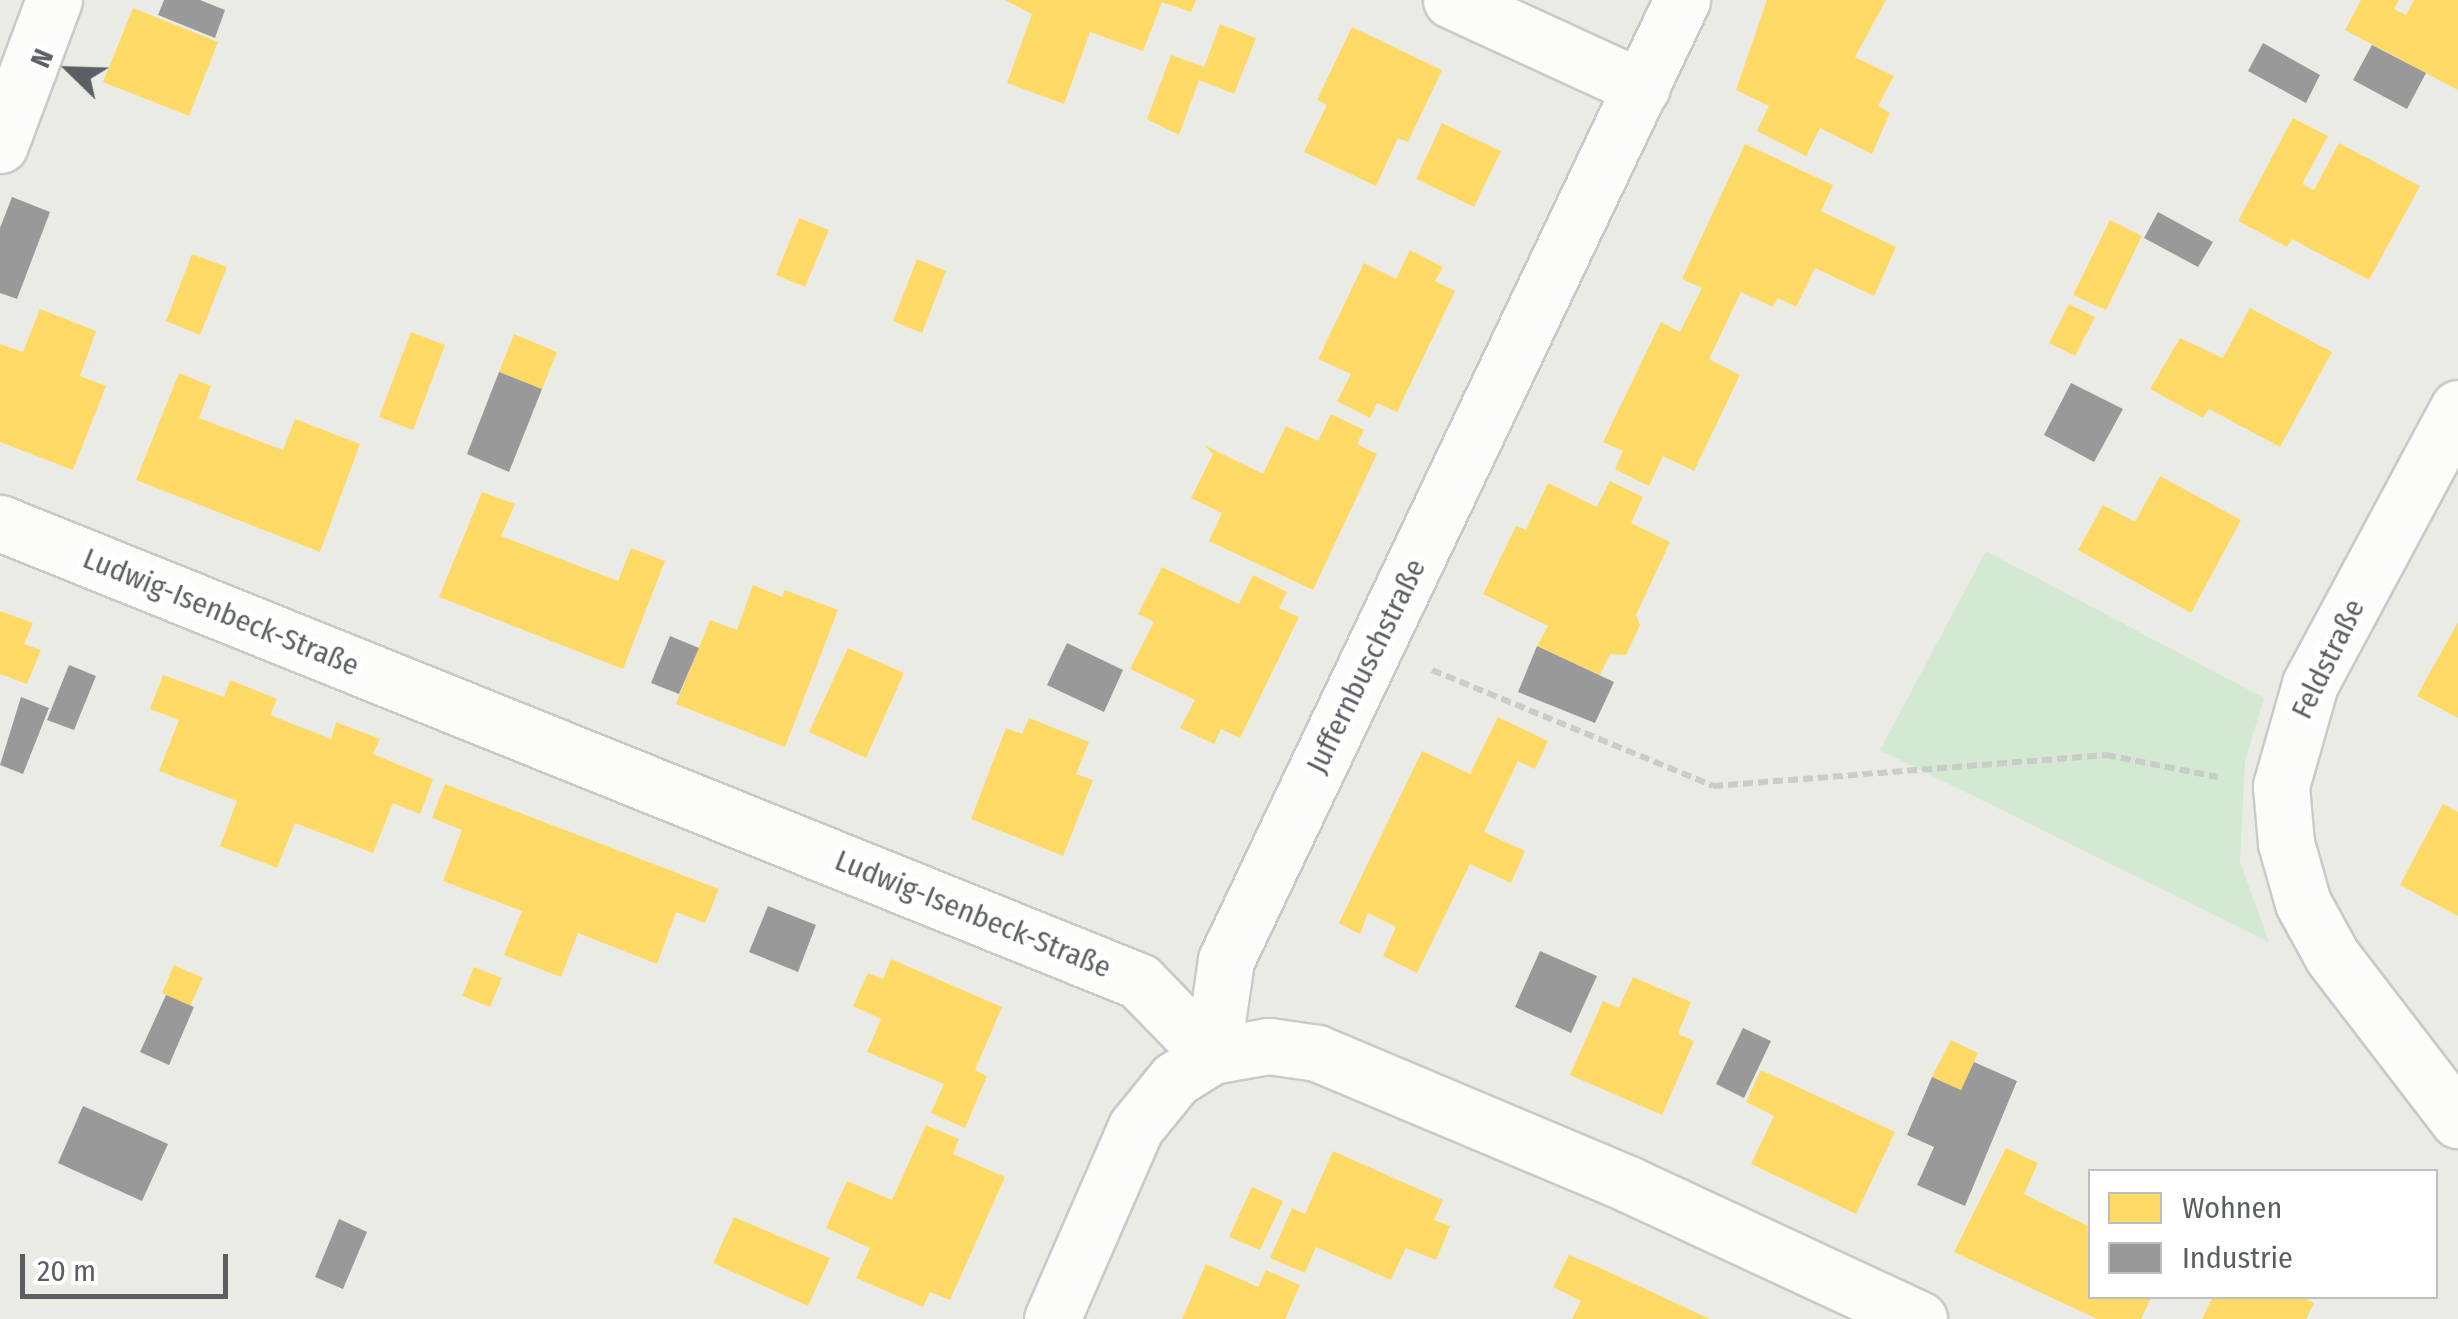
<!DOCTYPE html>
<html>
<head>
<meta charset="utf-8">
<style>
  body { margin:0 }
  #map { position:relative; width:2458px; height:1319px; overflow:hidden; background:#ebebe6; font-family:"Fira Sans Condensed",sans-serif }
  div>[style] { position:absolute }
  .green>* { inset:0; background:#d3e9d1 }
  .homes>* { inset:0; background:#ffd966 }
  .industry>* { inset:0; background:#999 }
  .path>* { height:6px; margin-top:-3px; transform-origin:0; background:repeating-linear-gradient(90deg,#c8cdca 0 10px,transparent 0 15px) }
  .roads { filter:drop-shadow(2px 0 #c9c9c8) drop-shadow(-2px 0 #c9c9c8) drop-shadow(0 2px #c9c9c8) drop-shadow(0 -2px #c9c9c8) }
  .minor>* { height:55px; margin:-27.5px; padding:0 27.5px; transform-origin:27.5px; border-radius:27.5px; background:#fcfcfb }
  span { translate:-50% -50%; white-space:nowrap; text-align:center; line-height:1.15; -webkit-text-stroke:10px #fff; paint-order:stroke }
  .street-label { font-size:30px; color:#5b5f64 }
  .legend { position:absolute; left:2088px; top:1169px; width:350px; height:130px; box-sizing:border-box; background:#fff; border:2px solid #bdbfc1; margin:0; padding:12px 18px; list-style:none; font-size:30px; color:#5b5f64 }
  .legend li { display:flex; align-items:center; gap:20px; height:50px }
  .legend b { width:50px; border:2px solid #bdbfc1 }
  .north { position:absolute; left:20px; top:20px; width:100px; height:100px; -webkit-text-stroke:8px #fff; paint-order:stroke; rotate:293deg; font-size:28px; font-weight:700; line-height:40px; text-align:center; color:#5b5f64 }
  .north::after { content:''; display:block; margin:auto; width:35px; height:45px; background:#5b5f64; clip-path:polygon(50% 0,100% 100%,50% 72%,0 100%) }
  .scale { position:absolute; left:20px; top:1254px; width:208px; height:45px; box-sizing:border-box; border:5px solid #5b5f64; border-top:0; padding-left:12px; font-size:30px; line-height:35px; white-space:nowrap; color:#5b5f64; -webkit-text-stroke:8px #fff; paint-order:stroke }
</style>
</head>
<body>
<div id="map">
  <div class="green">
    <i style="clip-path:polygon(1986px 551px,2264px 698px,2245px 761px,2240px 862px,2269px 942px,1880px 750px)"></i>
  </div>
  <div class="homes">
    <i style="clip-path:polygon(1005px 0,1196px 0,1191px 12px,1162px 2px,1143px 51px,1090px 32px,1064px 104px,1007px 83px,1032px 14px)"></i>
    <i style="clip-path:polygon(1767px 0,1886px 0,1855px 57px,1894px 76px,1878px 106px,1890px 113px,1872px 154px,1820px 128px,1806px 156px,1757px 131px,1769px 106px,1736px 90px)"></i>
    <i style="clip-path:polygon(2361px 0,2399px 0,2394px 9px,2406px 15px,2414px 0,2458px 0,2458px 90px,2345px 30px)"></i>
    <i style="clip-path:polygon(133px 8px,218px 42px,189px 116px,103px 82px)"></i>
    <i style="clip-path:polygon(1220px 24px,1256px 38px,1234px 94px,1199px 80px,1179px 135px,1147px 119px,1171px 55px,1204px 67px)"></i>
    <i style="clip-path:polygon(1352px 27px,1442px 70px,1408px 142px,1398px 138px,1376px 186px,1304px 152px,1327px 105px,1317px 100px)"></i>
    <i style="clip-path:polygon(2293px 118px,2328px 136px,2302px 184px,2314px 190px,2339px 143px,2420px 186px,2369px 280px,2292px 239px,2287px 247px,2238px 221px)"></i>
    <i style="clip-path:polygon(1442px 123px,1501px 151px,1474px 207px,1416px 179px)"></i>
    <i style="clip-path:polygon(1745px 144px,1833px 185px,1821px 211px,1896px 247px,1874px 296px,1815px 268px,1796px 307px,1778px 298px,1773px 307px,1741px 292px,1709px 359px,1740px 375px,1694px 471px,1663px 456px,1649px 486px,1615px 469px,1623px 451px,1603px 442px,1661px 322px,1680px 332px,1702px 288px,1682px 279px)"></i>
    <i style="clip-path:polygon(799px 218px,829px 230px,805px 287px,776px 275px)"></i>
    <i style="clip-path:polygon(2110px 220px,2142px 236px,2106px 310px,2073px 295px)"></i>
    <i style="clip-path:polygon(1410px 250px,1443px 267px,1435px 281px,1455px 291px,1397px 412px,1377px 403px,1370px 418px,1337px 401px,1351px 374px,1318px 359px,1364px 263px,1396px 279px)"></i>
    <i style="clip-path:polygon(192px 254px,227px 267px,200px 335px,166px 321px)"></i>
    <i style="clip-path:polygon(917px 259px,946px 271px,922px 333px,893px 321px)"></i>
    <i style="clip-path:polygon(2069px 304px,2095px 317px,2075px 356px,2049px 343px)"></i>
    <i style="clip-path:polygon(2250px 308px,2332px 352px,2280px 447px,2209px 409px,2203px 418px,2150px 389px,2180px 338px,2223px 358px)"></i>
    <i style="clip-path:polygon(40px 309px,96px 331px,80px 376px,106px 386px,73px 470px,0 442px,0 344px,23px 352px)"></i>
    <i style="clip-path:polygon(411px 332px,445px 345px,413px 430px,379px 417px)"></i>
    <i style="clip-path:polygon(514px 334px,557px 352px,542px 389px,499px 372px)"></i>
    <i style="clip-path:polygon(179px 373px,211px 386px,199px 418px,283px 450px,295px 419px,360px 444px,320px 552px,136px 480px)"></i>
    <i style="clip-path:polygon(1331px 414px,1364px 430px,1357px 444px,1377px 454px,1313px 590px,1209px 541px,1222px 513px,1191px 498px,1213px 454px,1204px 445px,1263px 474px,1286px 426px,1318px 441px)"></i>
    <i style="clip-path:polygon(2160px 476px,2241px 520px,2191px 613px,2078px 550px,2103px 505px,2135px 522px)"></i>
    <i style="clip-path:polygon(1610px 481px,1643px 497px,1631px 523px,1670px 542px,1636px 615px,1640px 625px,1626px 655px,1610px 654px,1600px 675px,1537px 646px,1548px 626px,1483px 594px,1516px 526px,1526px 530px,1548px 483px,1597px 507px)"></i>
    <i style="clip-path:polygon(482px 492px,515px 504px,501px 536px,618px 581px,631px 548px,665px 561px,623px 669px,439px 597px)"></i>
    <i style="clip-path:polygon(1162px 567px,1239px 604px,1253px 575px,1287px 592px,1279px 608px,1299px 617px,1240px 738px,1221px 729px,1214px 744px,1180px 728px,1195px 700px,1130px 669px,1154px 622px,1138px 614px)"></i>
    <i style="clip-path:polygon(753px 585px,782px 597px,785px 590px,838px 610px,785px 747px,676px 704px,710px 620px,737px 630px)"></i>
    <i style="clip-path:polygon(0 611px,33px 623px,24px 644px,41px 650px,27px 684px,0 674px)"></i>
    <i style="clip-path:polygon(2458px 622px,2458px 718px,2417px 696px)"></i>
    <i style="clip-path:polygon(848px 648px,904px 673px,866px 758px,809px 732px)"></i>
    <i style="clip-path:polygon(163px 675px,224px 697px,230px 680px,277px 699px,270px 715px,331px 739px,336px 722px,380px 739px,373px 754px,433px 779px,420px 814px,393px 803px,373px 853px,295px 823px,277px 868px,220px 846px,237px 801px,159px 771px,179px 720px,150px 709px)"></i>
    <i style="clip-path:polygon(1498px 717px,1548px 741px,1535px 769px,1518px 761px,1484px 832px,1525px 851px,1511px 883px,1470px 864px,1417px 973px,1383px 956px,1396px 927px,1368px 913px,1360px 934px,1339px 923px,1422px 751px,1470px 774px)"></i>
    <i style="clip-path:polygon(1029px 718px,1089px 742px,1076px 774px,1093px 780px,1063px 856px,971px 819px,1006px 728px,1022px 734px)"></i>
    <i style="clip-path:polygon(445px 784px,719px 889px,705px 923px,676px 912px,657px 964px,578px 933px,561px 977px,504px 955px,522px 911px,443px 881px,462px 830px,432px 818px)"></i>
    <i style="clip-path:polygon(2443px 804px,2458px 812px,2458px 916px,2400px 885px)"></i>
    <i style="clip-path:polygon(891px 959px,1002px 1007px,975px 1070px,987px 1076px,965px 1128px,931px 1113px,944px 1084px,867px 1052px,881px 1019px,853px 1006px,868px 973px,883px 979px)"></i>
    <i style="clip-path:polygon(174px 965px,203px 978px,190px 1006px,162px 993px)"></i>
    <i style="clip-path:polygon(474px 967px,502px 978px,490px 1007px,462px 996px)"></i>
    <i style="clip-path:polygon(1633px 977px,1691px 1002px,1678px 1034px,1694px 1041px,1662px 1115px,1570px 1075px,1603px 1001px,1619px 1008px)"></i>
    <i style="clip-path:polygon(1951px 1040px,1978px 1053px,1961px 1090px,1932px 1077px)"></i>
    <i style="clip-path:polygon(1761px 1070px,1895px 1132px,1856px 1214px,1751px 1164px,1774px 1116px,1746px 1102px)"></i>
    <i style="clip-path:polygon(926px 1125px,959px 1139px,953px 1154px,1005px 1177px,950px 1300px,930px 1292px,923px 1307px,856px 1278px,870px 1248px,826px 1228px,847px 1181px,892px 1200px)"></i>
    <i style="clip-path:polygon(2006px 1148px,2038px 1163px,2024px 1194px,2090px 1227px,2090px 1296px,2152px 1296px,2141px 1319px,2097px 1319px,1954px 1252px)"></i>
    <i style="clip-path:polygon(1333px 1151px,1443px 1200px,1434px 1220px,1450px 1226px,1436px 1260px,1406px 1248px,1391px 1280px,1316px 1247px,1305px 1273px,1270px 1258px,1292px 1208px,1305px 1214px)"></i>
    <i style="clip-path:polygon(1252px 1187px,1283px 1201px,1260px 1250px,1229px 1237px)"></i>
    <i style="clip-path:polygon(734px 1217px,830px 1258px,808px 1306px,713px 1263px)"></i>
    <i style="clip-path:polygon(1569px 1255px,1598px 1267px,1710px 1319px,1572px 1319px,1581px 1301px,1553px 1287px)"></i>
    <i style="clip-path:polygon(1206px 1264px,1258px 1287px,1266px 1270px,1300px 1285px,1285px 1319px,1182px 1319px)"></i>
    <i style="clip-path:polygon(2213px 1296px,2301px 1296px,2314px 1303px,2306px 1319px,2202px 1319px)"></i>
  </div>
  <div class="industry">
    <i style="clip-path:polygon(164px 0,200px 0,225px 10px,215px 38px,158px 15px)"></i>
    <i style="clip-path:polygon(2263px 43px,2320px 75px,2306px 103px,2248px 71px)"></i>
    <i style="clip-path:polygon(2372px 45px,2426px 73px,2407px 109px,2353px 80px)"></i>
    <i style="clip-path:polygon(12px 197px,50px 212px,17px 299px,0 293px,0 228px)"></i>
    <i style="clip-path:polygon(2158px 212px,2213px 242px,2198px 267px,2144px 238px)"></i>
    <i style="clip-path:polygon(499px 372px,542px 389px,509px 472px,467px 454px)"></i>
    <i style="clip-path:polygon(2071px 383px,2123px 409px,2094px 462px,2044px 435px)"></i>
    <i style="clip-path:polygon(670px 636px,699px 648px,679px 694px,651px 683px)"></i>
    <i style="clip-path:polygon(1067px 643px,1123px 670px,1104px 712px,1047px 685px)"></i>
    <i style="clip-path:polygon(1537px 646px,1614px 682px,1595px 723px,1518px 692px)"></i>
    <i style="clip-path:polygon(69px 665px,96px 676px,74px 730px,47px 720px)"></i>
    <i style="clip-path:polygon(21px 697px,49px 708px,23px 774px,0 765px)"></i>
    <i style="clip-path:polygon(768px 906px,816px 925px,798px 972px,749px 952px)"></i>
    <i style="clip-path:polygon(1540px 951px,1597px 976px,1571px 1033px,1515px 1007px)"></i>
    <i style="clip-path:polygon(166px 995px,194px 1007px,169px 1065px,140px 1052px)"></i>
    <i style="clip-path:polygon(1743px 1028px,1771px 1041px,1744px 1098px,1716px 1084px)"></i>
    <i style="clip-path:polygon(1974px 1062px,2017px 1081px,1965px 1206px,1917px 1185px,1934px 1147px,1907px 1135px,1932px 1077px,1961px 1090px)"></i>
    <i style="clip-path:polygon(83px 1106px,168px 1144px,142px 1201px,58px 1163px)"></i>
    <i style="clip-path:polygon(339px 1219px,367px 1232px,343px 1289px,315px 1277px)"></i>
  </div>
  <div class="path">
    <i style="left:1432px;top:670px;width:304px;rotate:22.4deg"></i>
    <i style="left:1713px;top:786px;width:394px;rotate:-4.5deg"></i>
    <i style="left:2106px;top:755px;width:114px;rotate:11.1deg"></i>
  </div>
  <div class="roads">
    <div class="minor">
      <i style="left:1451px;top:0;width:210px;rotate:24.7deg"></i>
      <i style="left:0;top:145px;width:155px;rotate:-69.6deg"></i>
      <i style="left:2458px;top:408px;width:313px;rotate:118.2deg"></i>
      <i style="left:2310px;top:684px;width:106px;rotate:105.9deg"></i>
      <i style="left:2281px;top:786px;width:57px;rotate:85deg"></i>
      <i style="left:2286px;top:843px;width:62px;rotate:74.2deg"></i>
      <i style="left:2303px;top:903px;width:60px;rotate:61.3deg"></i>
      <i style="left:2332px;top:956px;width:207px;rotate:52.5deg"></i>
      <i style="left:0;top:523px;width:1228px;rotate:21.91deg"></i>
      <i style="left:1139px;top:981px;width:105px;rotate:45.8deg"></i>
      <i style="left:1212px;top:1056px;width:97px;rotate:-81.7deg"></i>
      <i style="left:1226px;top:960px;width:1063px;rotate:-64.59deg"></i>
      <i style="left:1052px;top:1319px;width:210px;rotate:-66.4deg"></i>
      <i style="left:1136px;top:1127px;width:62px;rotate:-50.9deg"></i>
      <i style="left:1175px;top:1079px;width:44px;rotate:-31.9deg"></i>
      <i style="left:1212px;top:1056px;width:58px;rotate:-10deg"></i>
      <i style="left:1269px;top:1046px;width:49px;rotate:8.3deg"></i>
      <i style="left:1317px;top:1053px;width:337px;rotate:22.8deg"></i>
      <i style="left:1628px;top:1184px;width:321px;rotate:24.9deg"></i>
    </div>
  </div>
  <div class="street-label">
    <span style="left:221px;top:612px;rotate:22deg">Ludwig-Isenbeck-Straße</span>
    <span style="left:2328px;top:659px;rotate:-64deg">Feldstraße</span>
    <span style="left:1366px;top:666px;rotate:-64deg">Juffernbuschstraße</span>
    <span style="left:973px;top:914px;rotate:22deg">Ludwig-Isenbeck-Straße</span>
  </div>
  <ul class="legend">
  <li><b style="height:28px;background:#ffd966"></b>Wohnen</li>
  <li><b style="height:28px;background:#999"></b>Industrie</li>
  </ul>
  <div class="north">N</div>
  <div class="scale">20 m</div>
</div>
</body>
</html>
